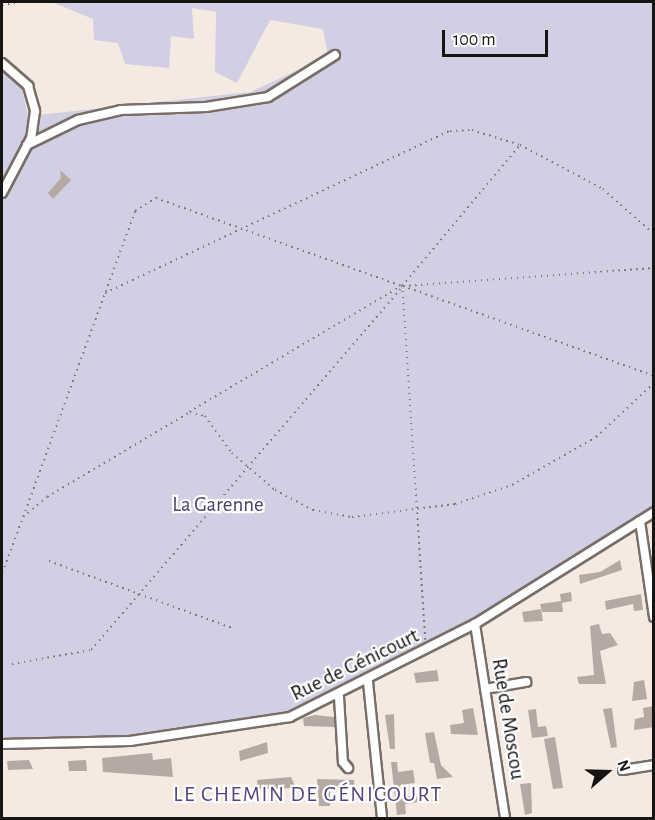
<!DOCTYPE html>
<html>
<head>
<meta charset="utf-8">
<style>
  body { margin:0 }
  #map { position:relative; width:655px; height:820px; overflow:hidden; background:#f5eae2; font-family:"Alegreya Sans",sans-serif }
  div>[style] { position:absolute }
  .green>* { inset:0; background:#d2cfe4 }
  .building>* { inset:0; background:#b5aaa3 }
  .path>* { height:1.5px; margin-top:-0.75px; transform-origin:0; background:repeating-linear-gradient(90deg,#7f7873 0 1.5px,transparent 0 6px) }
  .roads { filter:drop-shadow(2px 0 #786e67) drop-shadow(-2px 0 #786e67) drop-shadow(0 2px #786e67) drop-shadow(0 -2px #786e67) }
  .minor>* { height:8px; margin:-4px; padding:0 4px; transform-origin:4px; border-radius:4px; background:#fff }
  span { translate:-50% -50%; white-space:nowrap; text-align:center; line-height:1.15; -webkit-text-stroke:4.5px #fff; paint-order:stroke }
  .park-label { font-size:21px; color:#4d4271 }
  .street-label { font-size:21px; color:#181412 }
  .neighbourhood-label { font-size:22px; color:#534380; letter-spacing:1.5px }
  .frame { position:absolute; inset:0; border:3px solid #181412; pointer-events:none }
  .north { position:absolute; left:577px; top:742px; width:60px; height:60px; -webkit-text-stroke:4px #fff; paint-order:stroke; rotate:70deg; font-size:16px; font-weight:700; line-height:24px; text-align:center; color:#181412 }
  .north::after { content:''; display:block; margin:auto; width:21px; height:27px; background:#181412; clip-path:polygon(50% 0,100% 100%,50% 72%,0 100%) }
  .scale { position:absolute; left:442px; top:30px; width:106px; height:27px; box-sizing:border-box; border:3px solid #181412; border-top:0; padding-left:8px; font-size:18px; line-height:21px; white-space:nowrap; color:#181412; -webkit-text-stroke:4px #fff; paint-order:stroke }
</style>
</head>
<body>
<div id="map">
  <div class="green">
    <i style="clip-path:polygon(653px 2px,653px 506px,474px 621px,290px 713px,133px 737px,57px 743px,2px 738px,2px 69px,22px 88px,28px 116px,250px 92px,328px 56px,323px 29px,270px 20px,237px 83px,215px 72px,216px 12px,192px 8px,194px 39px,171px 36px,169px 68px,125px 64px,118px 43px,94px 40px,93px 19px,54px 3px)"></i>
  </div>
  <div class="building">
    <i style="clip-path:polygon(60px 170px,71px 180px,53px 199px,48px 193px,61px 178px)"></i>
    <i style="clip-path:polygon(620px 560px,622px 570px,580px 584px,579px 575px,600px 572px)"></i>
    <i style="clip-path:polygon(571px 592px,572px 601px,562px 603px,563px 612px,542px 612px,540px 604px,561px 601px,560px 594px)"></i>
    <i style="clip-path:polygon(641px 594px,643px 610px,634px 611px,633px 604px,606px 610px,605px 601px)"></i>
    <i style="clip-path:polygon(541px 609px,543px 621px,524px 622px,522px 612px)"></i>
    <i style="clip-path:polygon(599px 624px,602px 634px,610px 633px,618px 645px,600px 651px,606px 684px,579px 684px,577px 677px,594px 675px,590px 626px)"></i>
    <i style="clip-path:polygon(437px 670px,439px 681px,416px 683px,414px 673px)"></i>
    <i style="clip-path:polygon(644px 680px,647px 699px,632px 701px,634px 682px)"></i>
    <i style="clip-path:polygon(654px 706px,654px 727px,634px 730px,635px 719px,644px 717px,643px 708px)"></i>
    <i style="clip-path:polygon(473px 708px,478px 735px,451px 734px,450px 725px,464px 723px,462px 710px)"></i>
    <i style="clip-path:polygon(612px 708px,617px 747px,611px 748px,603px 709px)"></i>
    <i style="clip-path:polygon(536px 709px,538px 727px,546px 726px,548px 736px,532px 738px,528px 710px)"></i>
    <i style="clip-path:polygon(394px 714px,395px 749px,390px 749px,385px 715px)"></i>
    <i style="clip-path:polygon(315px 715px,334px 717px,335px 727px,304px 726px,303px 718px)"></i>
    <i style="clip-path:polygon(434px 732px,441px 765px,453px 777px,437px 779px,434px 763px,430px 763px,425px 733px)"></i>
    <i style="clip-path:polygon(555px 737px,563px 788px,553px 789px,544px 739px)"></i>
    <i style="clip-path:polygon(267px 742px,268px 753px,240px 761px,239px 751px)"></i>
    <i style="clip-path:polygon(152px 753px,153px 760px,171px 758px,173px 777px,103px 772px,102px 758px)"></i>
    <i style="clip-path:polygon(29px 760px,33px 769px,8px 770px,7px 761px)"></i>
    <i style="clip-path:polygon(86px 760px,87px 771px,69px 771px,68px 761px)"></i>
    <i style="clip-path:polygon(391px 762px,397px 762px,398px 772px,413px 770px,415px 783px,400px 785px,401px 798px,417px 795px,418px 802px,405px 804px,406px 814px,397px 815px)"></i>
    <i style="clip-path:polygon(291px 777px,296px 788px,258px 789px,257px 780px)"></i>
    <i style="clip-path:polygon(317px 779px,354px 780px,355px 789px,330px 787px,330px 806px,319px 806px)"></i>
    <i style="clip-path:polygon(531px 783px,532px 813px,525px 815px,520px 784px)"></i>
  </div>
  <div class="path">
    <i style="left:2px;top:5px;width:18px;rotate:-9deg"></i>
    <i style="left:2px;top:142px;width:20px;rotate:90deg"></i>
    <i style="left:403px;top:286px;width:252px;rotate:-4.1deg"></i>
    <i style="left:403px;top:286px;width:267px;rotate:19.7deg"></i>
    <i style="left:105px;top:293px;width:381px;rotate:-25.2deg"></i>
    <i style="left:450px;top:131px;width:22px;rotate:-3deg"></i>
    <i style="left:472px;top:130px;width:50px;rotate:17.4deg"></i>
    <i style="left:23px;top:517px;width:326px;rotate:-69.9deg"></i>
    <i style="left:135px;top:211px;width:25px;rotate:-32deg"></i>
    <i style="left:156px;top:198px;width:261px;rotate:19.7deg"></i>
    <i style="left:402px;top:286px;width:247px;rotate:149.3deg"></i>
    <i style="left:49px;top:561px;width:195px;rotate:20.1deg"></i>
    <i style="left:2px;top:573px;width:60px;rotate:-69.4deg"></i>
    <i style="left:23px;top:517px;width:31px;rotate:-40deg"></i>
    <i style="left:47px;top:497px;width:166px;rotate:-30.7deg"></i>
    <i style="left:190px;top:412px;width:16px;rotate:15deg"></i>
    <i style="left:205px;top:416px;width:46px;rotate:53.9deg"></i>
    <i style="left:232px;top:453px;width:57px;rotate:40.7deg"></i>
    <i style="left:275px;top:490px;width:43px;rotate:27.8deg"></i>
    <i style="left:313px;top:510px;width:40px;rotate:10deg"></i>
    <i style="left:352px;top:517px;width:104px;rotate:-7.2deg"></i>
    <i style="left:455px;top:504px;width:60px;rotate:-18.4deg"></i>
    <i style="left:512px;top:485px;width:97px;rotate:-29.7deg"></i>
    <i style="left:596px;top:437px;width:79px;rotate:-43deg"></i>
    <i style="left:425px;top:640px;width:355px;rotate:-93.7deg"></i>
    <i style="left:402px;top:286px;width:184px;rotate:-50.1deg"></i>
    <i style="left:520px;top:145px;width:94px;rotate:27.9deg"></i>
    <i style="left:603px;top:189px;width:68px;rotate:41.4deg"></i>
    <i style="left:12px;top:664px;width:80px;rotate:-10deg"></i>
    <i style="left:91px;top:650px;width:475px;rotate:-49.4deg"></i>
  </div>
  <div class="roads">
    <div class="minor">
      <i style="left:2px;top:63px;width:35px;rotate:41deg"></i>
      <i style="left:28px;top:86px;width:26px;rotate:74deg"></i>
      <i style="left:35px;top:111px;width:27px;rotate:98deg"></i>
      <i style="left:31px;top:138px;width:62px;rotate:117.8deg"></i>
      <i style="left:27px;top:145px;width:57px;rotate:-26.1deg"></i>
      <i style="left:78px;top:120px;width:44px;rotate:-13.1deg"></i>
      <i style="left:121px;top:110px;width:85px;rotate:-2deg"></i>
      <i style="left:206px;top:107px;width:63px;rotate:-9.2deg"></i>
      <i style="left:268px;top:97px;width:79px;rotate:-32.1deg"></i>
      <i style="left:640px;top:521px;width:97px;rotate:81.7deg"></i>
      <i style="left:475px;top:624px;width:196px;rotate:81.2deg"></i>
      <i style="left:368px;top:682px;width:137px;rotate:84.1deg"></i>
      <i style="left:485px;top:689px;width:42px;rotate:-9.7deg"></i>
      <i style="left:339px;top:697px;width:65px;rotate:86.5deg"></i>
      <i style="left:343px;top:762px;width:8px;rotate:50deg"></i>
      <i style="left:2px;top:744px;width:128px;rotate:-1.3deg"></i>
      <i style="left:130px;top:741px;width:162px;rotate:-8.5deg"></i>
      <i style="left:290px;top:717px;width:207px;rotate:-26.7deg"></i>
      <i style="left:475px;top:624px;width:211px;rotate:-32deg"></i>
      <i style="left:623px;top:770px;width:31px;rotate:-9deg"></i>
    </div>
  </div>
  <div class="park-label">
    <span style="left:218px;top:505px">La Garenne</span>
  </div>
  <div class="street-label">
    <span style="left:355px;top:665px;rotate:-26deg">Rue de Génicourt</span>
    <span style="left:508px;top:719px;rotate:81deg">Rue de Moscou</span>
  </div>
  <div class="neighbourhood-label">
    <span style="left:308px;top:795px">LE CHEMIN DE GÉNICOURT</span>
  </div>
  <div class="frame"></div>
  <div class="north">N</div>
  <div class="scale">100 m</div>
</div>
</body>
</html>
